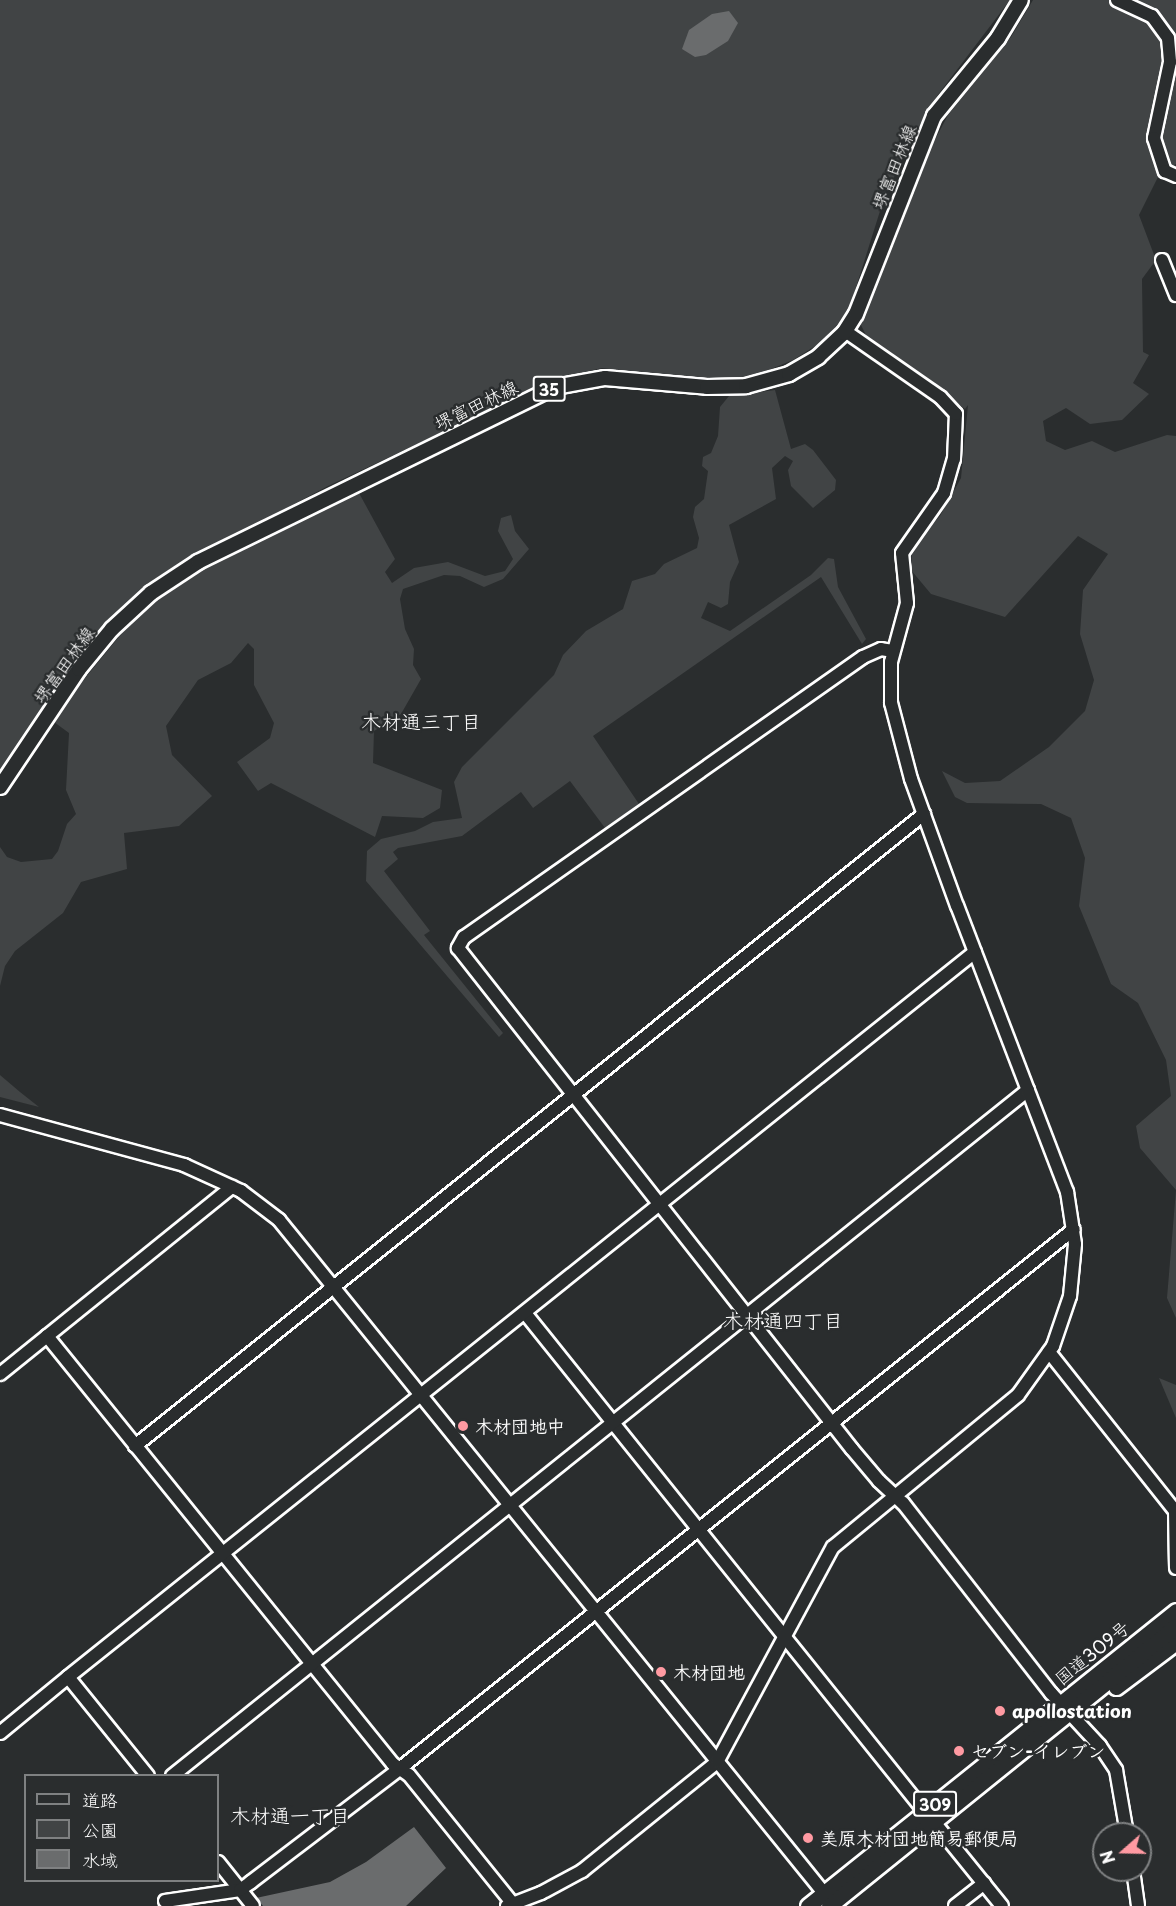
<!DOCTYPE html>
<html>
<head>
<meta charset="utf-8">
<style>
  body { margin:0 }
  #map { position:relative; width:1176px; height:1906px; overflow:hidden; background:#2a2d2e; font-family:"Playpen Sans","Klee One",sans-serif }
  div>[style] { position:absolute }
  .green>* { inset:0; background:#414445 }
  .water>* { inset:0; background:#6a6c6d }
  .roads { filter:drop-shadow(2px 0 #fff) drop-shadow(-2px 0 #fff) drop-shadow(0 2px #fff) drop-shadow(0 -2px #fff) }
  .secondary>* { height:12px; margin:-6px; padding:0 6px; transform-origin:6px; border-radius:6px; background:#2a2d2e }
  .primary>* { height:14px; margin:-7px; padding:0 7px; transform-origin:7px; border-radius:7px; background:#2a2d2e }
  .highway>* { height:15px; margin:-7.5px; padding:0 7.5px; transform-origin:7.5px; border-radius:7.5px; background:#2a2d2e }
  .dots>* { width:16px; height:16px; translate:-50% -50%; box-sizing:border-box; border:3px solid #2a2d2e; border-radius:50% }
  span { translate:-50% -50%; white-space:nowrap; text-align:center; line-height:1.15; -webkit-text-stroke:5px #2a2d2e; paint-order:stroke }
  .shield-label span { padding:2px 4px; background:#2a2d2e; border:2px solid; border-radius:4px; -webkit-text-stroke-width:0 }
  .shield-label { font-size:16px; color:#fff; font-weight:700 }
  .street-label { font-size:18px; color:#fff }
  .poi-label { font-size:18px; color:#fff; font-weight:700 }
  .left { translate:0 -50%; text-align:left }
  .neighbourhood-label { font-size:20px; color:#fff }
  .legend { position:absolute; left:24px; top:1774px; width:195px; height:108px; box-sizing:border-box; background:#2a2d2e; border:2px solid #7f8182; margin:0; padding:8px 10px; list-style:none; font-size:18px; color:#fff }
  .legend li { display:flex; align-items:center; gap:12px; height:30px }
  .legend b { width:30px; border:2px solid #7f8182 }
  .north { position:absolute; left:1092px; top:1822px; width:60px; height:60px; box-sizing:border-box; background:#2a2d2e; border:2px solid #7f8182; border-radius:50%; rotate:250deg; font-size:16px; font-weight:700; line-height:24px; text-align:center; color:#fff }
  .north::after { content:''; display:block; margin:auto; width:21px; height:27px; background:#ff9aa2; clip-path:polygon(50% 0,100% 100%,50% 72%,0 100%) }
</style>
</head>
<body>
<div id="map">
  <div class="green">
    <i style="clip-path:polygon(0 0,1010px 0,937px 96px,886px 192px,847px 316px,828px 338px,793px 360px,744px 380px,685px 380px,602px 368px,555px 379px,328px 486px,175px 567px,96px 633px,0 779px)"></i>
    <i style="clip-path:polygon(1033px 0,1176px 0,1176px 164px,1159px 175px,1139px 215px,1156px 260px,1142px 279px,1143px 352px,1149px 355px,1133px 383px,1149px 394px,1122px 420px,1090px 424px,1066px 408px,1043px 421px,1046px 441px,1065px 450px,1092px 441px,1115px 452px,1167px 435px,1176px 436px,1176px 1318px,1167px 1298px,1176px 1190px,1140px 1148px,1136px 1126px,1171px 1096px,1166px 1060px,1138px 1003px,1111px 984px,1079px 906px,1085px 858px,1071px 818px,1041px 804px,967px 803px,955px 797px,942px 771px,965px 783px,1000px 781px,1049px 747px,1085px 711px,1094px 680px,1080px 634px,1083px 590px,1108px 554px,1078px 536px,1005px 617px,931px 594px,911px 570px,912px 547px,940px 516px,961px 478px,968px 405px,965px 409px,888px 354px,867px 337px,860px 323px,929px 151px,948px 115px,1011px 37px)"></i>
    <i style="clip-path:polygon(775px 390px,791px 449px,805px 444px,813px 450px,836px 480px,835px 490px,813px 508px,791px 486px,788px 470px,793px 461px,785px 456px,772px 468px,776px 499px,729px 525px,739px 562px,730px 582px,728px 604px,721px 608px,708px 602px,701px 618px,730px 631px,811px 575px,828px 558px,834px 559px,838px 587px,866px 639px,862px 644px,821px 577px,593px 736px,639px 804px,605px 828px,570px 781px,533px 808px,521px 792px,462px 836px,398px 848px,393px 852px,398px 859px,384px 871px,430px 931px,424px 935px,503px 1033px,499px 1037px,366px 881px,367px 851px,381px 839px,415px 831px,433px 822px,462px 818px,454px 782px,462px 767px,554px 675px,563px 655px,586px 631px,623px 609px,632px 581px,655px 574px,664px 564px,697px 548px,699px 538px,693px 517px,695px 507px,704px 499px,708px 471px,702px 466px,703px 457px,711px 453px,718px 436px,720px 407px,729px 396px)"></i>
    <i style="clip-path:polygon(359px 493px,395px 559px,385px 572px,392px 583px,414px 568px,448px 562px,485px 576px,505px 571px,513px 559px,498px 531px,501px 518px,511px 515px,515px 531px,529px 549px,503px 579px,484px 587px,460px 576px,444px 575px,403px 589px,400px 599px,405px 629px,414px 649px,413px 665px,421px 679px,401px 714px,374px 731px,373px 763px,442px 790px,440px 808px,423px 818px,382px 816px,375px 837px,271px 783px,258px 791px,237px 762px,270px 738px,274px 723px,254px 685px,254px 649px,248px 643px,231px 663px,198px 680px,166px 726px,172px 755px,212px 796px,179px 826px,124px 833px,127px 869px,81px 882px,63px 913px,15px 951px,5px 966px,0 986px,0 847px,7px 857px,21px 862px,52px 859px,58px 851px,67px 824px,76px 814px,66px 790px,69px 733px,54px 722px,81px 683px,136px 616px,185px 577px)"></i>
    <i style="clip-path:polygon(0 1075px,20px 1092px,39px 1107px,0 1097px)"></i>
    <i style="clip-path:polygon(1159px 1378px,1176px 1385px,1176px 1418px)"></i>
  </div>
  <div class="water">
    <i style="clip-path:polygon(729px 11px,738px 23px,728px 41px,706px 55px,695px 57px,682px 49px,689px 30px,712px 14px)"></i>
    <i style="clip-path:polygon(414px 1827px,446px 1868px,406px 1906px,263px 1906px,256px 1898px,330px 1882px,366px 1862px)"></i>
  </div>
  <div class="roads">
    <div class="secondary">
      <i style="left:1117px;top:0;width:38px;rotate:25deg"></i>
      <i style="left:1152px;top:16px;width:27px;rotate:54deg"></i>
      <i style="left:1168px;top:38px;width:24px;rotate:85deg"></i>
      <i style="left:1170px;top:62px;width:78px;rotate:101.9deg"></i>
      <i style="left:1154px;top:138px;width:35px;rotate:72deg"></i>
      <i style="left:1165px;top:171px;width:12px;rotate:24deg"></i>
      <i style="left:1162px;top:260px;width:38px;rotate:68deg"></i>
      <i style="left:893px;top:651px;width:12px;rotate:-171deg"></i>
      <i style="left:881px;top:649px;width:20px;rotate:156deg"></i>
      <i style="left:863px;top:657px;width:487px;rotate:144.9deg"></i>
      <i style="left:464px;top:937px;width:13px;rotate:119deg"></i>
      <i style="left:458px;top:948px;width:637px;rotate:51.82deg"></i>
      <i style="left:852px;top:1449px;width:42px;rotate:49.8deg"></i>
      <i style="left:879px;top:1481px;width:33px;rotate:43deg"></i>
      <i style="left:903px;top:1503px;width:241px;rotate:52.1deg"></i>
      <i style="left:1051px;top:1693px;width:72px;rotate:47.2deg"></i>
      <i style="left:1100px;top:1746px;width:29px;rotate:56deg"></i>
      <i style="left:1116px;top:1770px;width:65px;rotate:80.2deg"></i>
      <i style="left:0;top:1115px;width:191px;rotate:15.2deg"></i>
      <i style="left:184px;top:1165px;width:63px;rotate:24.5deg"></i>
      <i style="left:241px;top:1191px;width:48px;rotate:37.3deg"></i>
      <i style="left:279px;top:1220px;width:872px;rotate:51deg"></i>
      <i style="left:525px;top:1313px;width:640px;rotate:51.28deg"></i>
      <i style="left:47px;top:1336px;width:550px;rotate:51.05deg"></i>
      <i style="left:393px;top:1764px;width:19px;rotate:35deg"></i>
      <i style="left:409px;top:1775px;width:166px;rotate:51.1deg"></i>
      <i style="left:1049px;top:1352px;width:203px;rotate:51.6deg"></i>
      <i style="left:1175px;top:1511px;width:57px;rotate:89deg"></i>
      <i style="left:0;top:1374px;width:298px;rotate:-38.9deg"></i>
      <i style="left:135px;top:1446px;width:1011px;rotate:-38.7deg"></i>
      <i style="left:0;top:1733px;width:88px;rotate:-39.5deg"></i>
      <i style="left:148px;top:1776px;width:127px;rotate:-128.9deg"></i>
      <i style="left:68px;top:1677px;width:1161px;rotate:-38.64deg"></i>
      <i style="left:172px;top:1776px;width:1097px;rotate:-38.71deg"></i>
      <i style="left:934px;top:1822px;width:108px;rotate:51deg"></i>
      <i style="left:218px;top:1862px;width:56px;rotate:51.5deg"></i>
      <i style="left:1133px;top:1870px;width:36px;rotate:82deg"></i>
      <i style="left:165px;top:1901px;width:76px;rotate:-8.3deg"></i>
      <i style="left:240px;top:1890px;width:14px;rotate:-36deg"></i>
      <i style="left:251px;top:1882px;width:191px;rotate:-37.3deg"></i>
      <i style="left:403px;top:1766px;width:859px;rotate:-38.67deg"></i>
      <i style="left:507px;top:1906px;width:36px;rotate:-21deg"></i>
      <i style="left:541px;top:1893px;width:47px;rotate:-28.2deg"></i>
      <i style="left:582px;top:1871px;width:174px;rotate:-38.9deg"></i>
      <i style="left:717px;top:1762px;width:244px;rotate:-61.7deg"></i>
      <i style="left:833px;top:1547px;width:239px;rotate:-39.4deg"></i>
      <i style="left:1018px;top:1395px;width:60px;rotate:-54.5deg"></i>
      <i style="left:1053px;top:1346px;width:53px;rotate:-71.2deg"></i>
      <i style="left:1070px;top:1296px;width:52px;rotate:-84.5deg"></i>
      <i style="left:1075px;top:1244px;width:53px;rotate:-98.7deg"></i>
      <i style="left:1067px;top:1192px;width:306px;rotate:-111deg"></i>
      <i style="left:957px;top:906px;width:135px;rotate:-109.9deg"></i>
      <i style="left:911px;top:779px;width:79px;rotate:-104.7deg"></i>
      <i style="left:891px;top:703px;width:41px;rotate:-90deg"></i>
      <i style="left:891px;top:662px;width:61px;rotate:-74.8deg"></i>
      <i style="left:907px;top:603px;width:50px;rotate:-95.7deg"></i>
      <i style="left:902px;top:553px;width:73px;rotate:-55deg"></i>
      <i style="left:944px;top:493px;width:35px;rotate:-74deg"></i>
      <i style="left:954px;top:459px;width:45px;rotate:-87.5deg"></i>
      <i style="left:956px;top:414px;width:23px;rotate:-133deg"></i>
      <i style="left:940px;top:397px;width:116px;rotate:-145.2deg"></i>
      <i style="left:955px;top:1906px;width:37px;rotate:-38deg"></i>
    </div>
    <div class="primary">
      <i style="left:0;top:787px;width:142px;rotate:-56.2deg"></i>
      <i style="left:79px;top:669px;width:52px;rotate:-50.5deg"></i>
      <i style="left:112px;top:629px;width:53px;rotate:-42.7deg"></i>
      <i style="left:151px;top:593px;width:56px;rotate:-33.4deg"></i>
      <i style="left:198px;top:562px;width:398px;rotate:-26.1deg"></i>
      <i style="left:555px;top:387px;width:51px;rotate:-10.2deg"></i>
      <i style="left:605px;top:378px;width:102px;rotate:5deg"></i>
      <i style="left:707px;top:387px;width:39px;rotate:-1deg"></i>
      <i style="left:746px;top:386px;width:45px;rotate:-15.6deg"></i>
      <i style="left:789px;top:374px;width:34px;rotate:-30deg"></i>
      <i style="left:818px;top:357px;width:35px;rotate:-43deg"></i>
      <i style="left:844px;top:333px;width:22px;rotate:-58deg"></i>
      <i style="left:856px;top:314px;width:213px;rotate:-68.5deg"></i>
      <i style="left:934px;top:116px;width:101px;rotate:-50.6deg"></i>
      <i style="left:998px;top:38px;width:44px;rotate:-58.8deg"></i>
    </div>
    <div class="highway">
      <i style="left:1116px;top:1687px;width:75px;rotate:-36.9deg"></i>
      <i style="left:808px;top:1906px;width:472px;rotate:-38.7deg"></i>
      <i style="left:829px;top:1906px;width:446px;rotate:-38.9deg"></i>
    </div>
  </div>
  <div class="dots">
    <i style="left:463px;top:1426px;background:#ff9aa2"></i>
    <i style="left:661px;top:1672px;background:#ff9aa2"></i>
    <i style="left:1000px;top:1711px;background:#ff9aa2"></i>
    <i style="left:959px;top:1751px;background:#ff9aa2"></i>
    <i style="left:808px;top:1838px;background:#ff9aa2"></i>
  </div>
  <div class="shield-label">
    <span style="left:549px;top:389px">35</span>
    <span style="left:935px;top:1804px">309</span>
  </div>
  <div class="street-label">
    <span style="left:894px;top:167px;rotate:-68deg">堺富田林線</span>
    <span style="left:476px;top:405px;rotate:-26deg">堺富田林線</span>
    <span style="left:64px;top:665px;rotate:-54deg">堺富田林線</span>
    <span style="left:1092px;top:1653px;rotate:-39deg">国道309号</span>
  </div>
  <div class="poi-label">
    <span class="left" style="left:475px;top:1426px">木材団地中</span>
    <span class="left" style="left:673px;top:1672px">木材団地</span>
    <span class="left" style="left:1012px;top:1711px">apollostation</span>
    <span class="left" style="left:971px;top:1751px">セブン-イレブン</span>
    <span class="left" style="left:820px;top:1838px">美原木材団地簡易郵便局</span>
  </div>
  <div class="neighbourhood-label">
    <span style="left:421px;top:721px">木材通三丁目</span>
    <span style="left:783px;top:1320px">木材通四丁目</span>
    <span style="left:290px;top:1815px">木材通一丁目</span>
  </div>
  <ul class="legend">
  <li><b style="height:8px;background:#2a2d2e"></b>道路</li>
  <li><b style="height:16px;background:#414445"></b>公園</li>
  <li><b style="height:16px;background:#6a6c6d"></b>水域</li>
  </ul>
  <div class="north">N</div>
</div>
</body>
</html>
